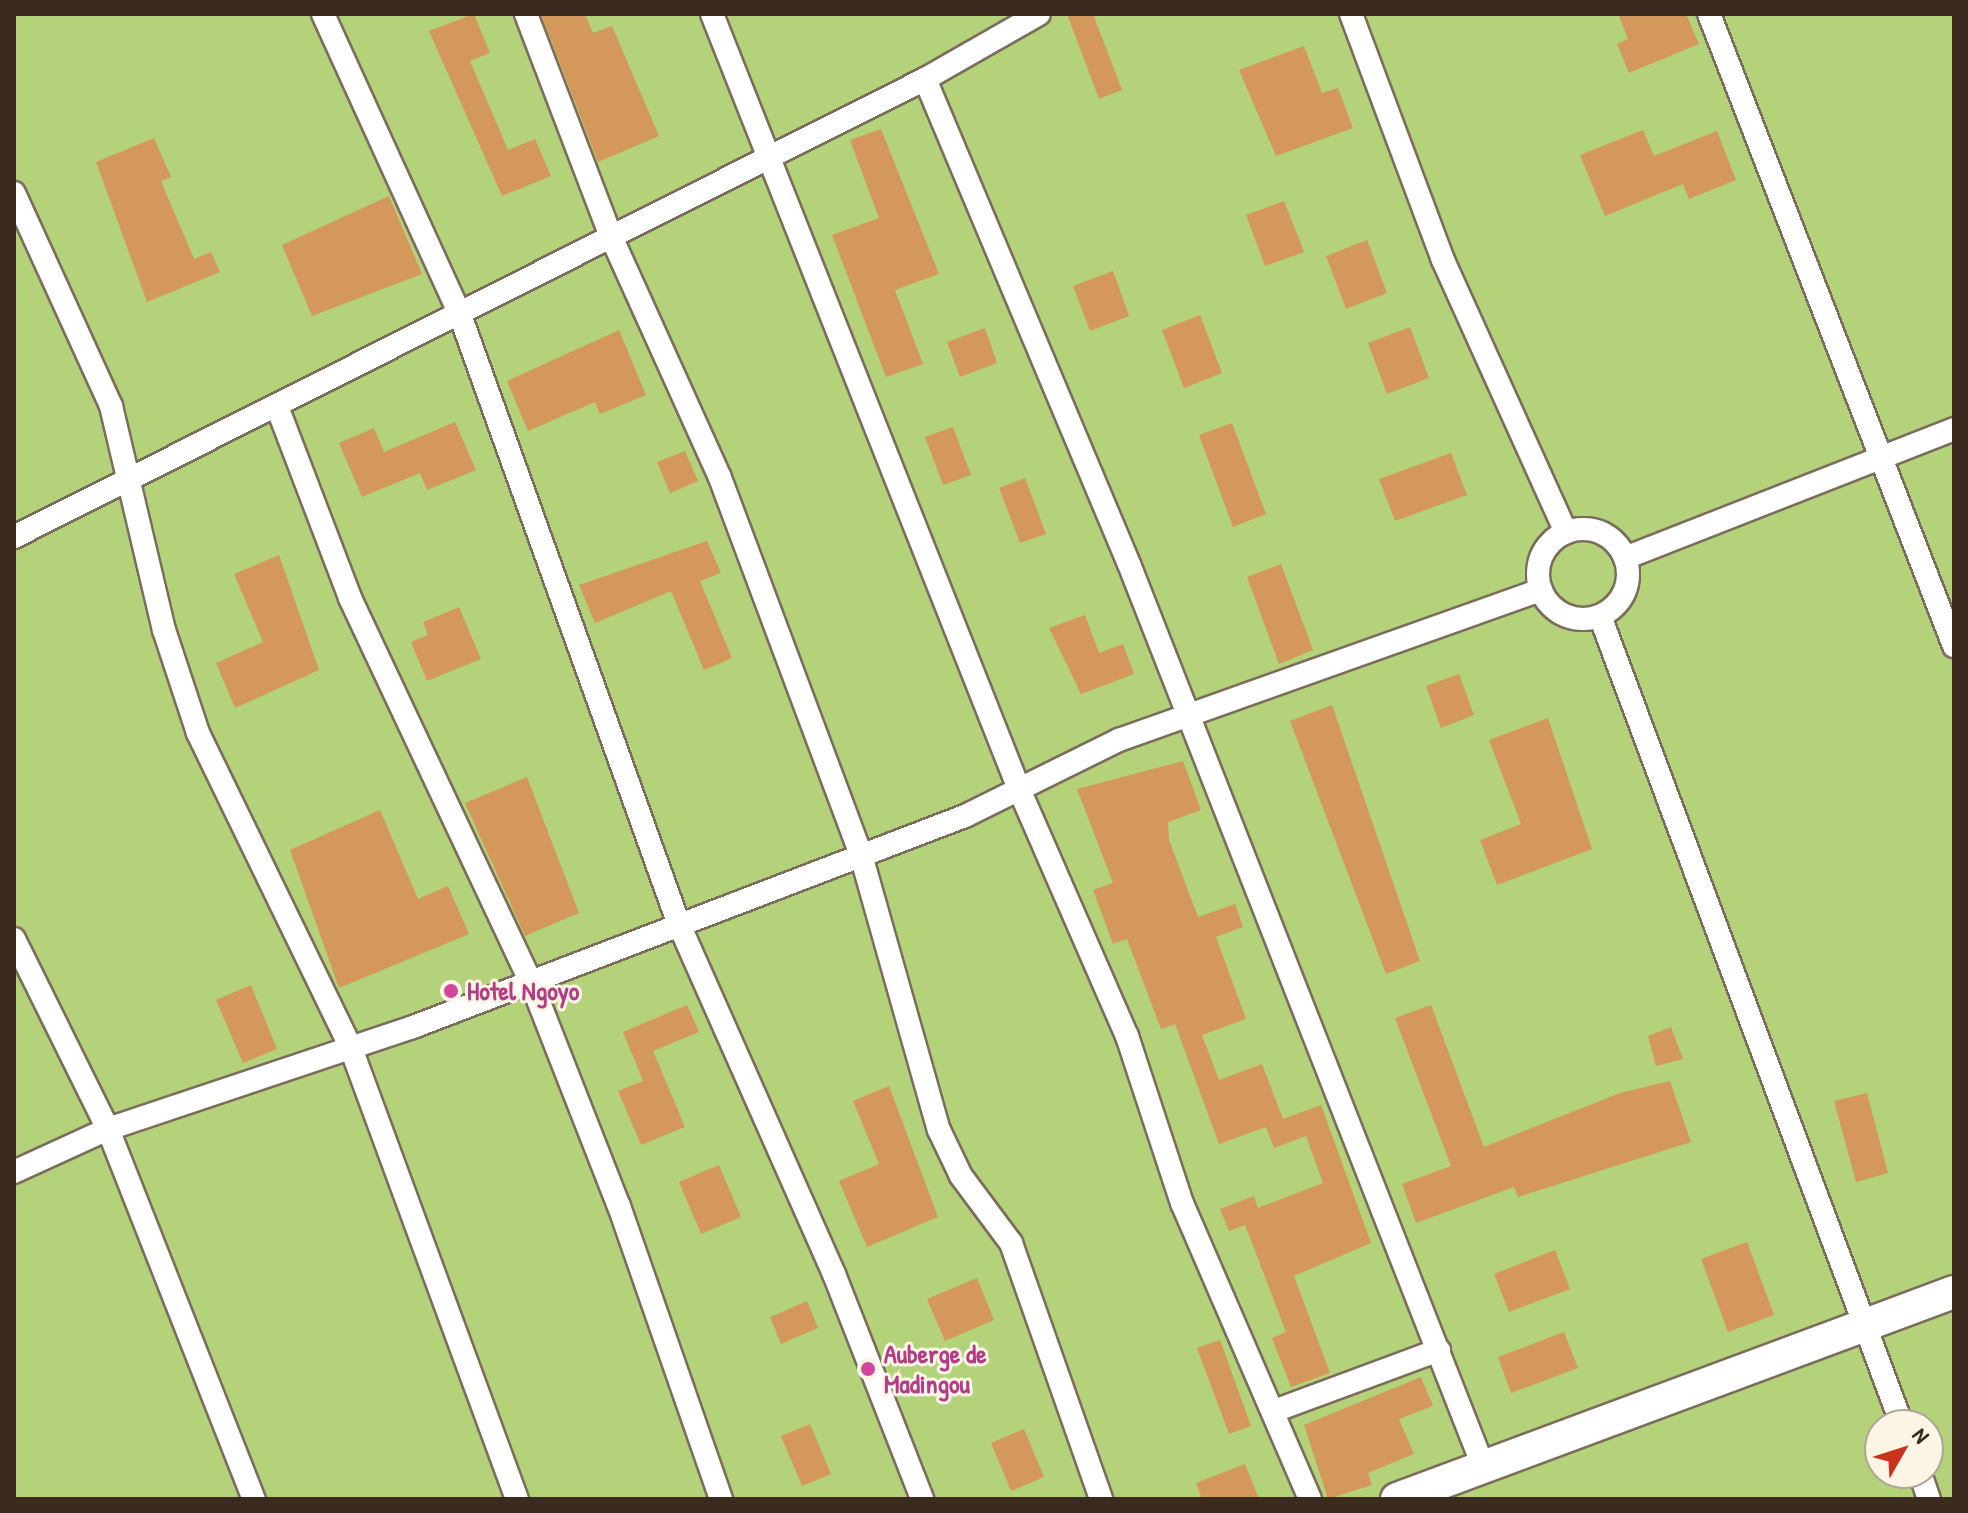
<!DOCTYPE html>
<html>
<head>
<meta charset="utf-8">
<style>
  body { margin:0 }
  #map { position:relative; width:1968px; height:1513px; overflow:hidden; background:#f6e7ce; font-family:"Patrick Hand",sans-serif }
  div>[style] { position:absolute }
  .green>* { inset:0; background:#b4d279 }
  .building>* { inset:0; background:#d4985b }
  .roads { filter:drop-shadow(2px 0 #7c6c5c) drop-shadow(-2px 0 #7c6c5c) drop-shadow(0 2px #7c6c5c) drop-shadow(0 -2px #7c6c5c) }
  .street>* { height:22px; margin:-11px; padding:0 11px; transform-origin:11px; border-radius:11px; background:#fff }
  .street>.ring { margin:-11px; padding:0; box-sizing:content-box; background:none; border:22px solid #fff; border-radius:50% }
  .secondary>* { height:32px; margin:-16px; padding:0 16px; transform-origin:16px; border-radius:16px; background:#fff }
  .dots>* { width:22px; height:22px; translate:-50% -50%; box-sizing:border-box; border:4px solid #fcf5e5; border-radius:50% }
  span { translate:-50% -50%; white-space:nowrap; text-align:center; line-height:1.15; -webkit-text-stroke:6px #fcf5e5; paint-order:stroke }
  .hotel-label { font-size:26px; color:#b23c85; font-weight:700 }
  .left { translate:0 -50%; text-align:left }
  .frame { position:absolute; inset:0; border:16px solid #3b2a1e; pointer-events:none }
  .north { position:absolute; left:1864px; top:1409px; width:80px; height:80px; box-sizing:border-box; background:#fcf5e5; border:2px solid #afa495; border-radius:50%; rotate:51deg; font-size:22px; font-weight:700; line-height:32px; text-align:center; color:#3b2a1e }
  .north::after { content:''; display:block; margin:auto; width:28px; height:36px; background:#c8321e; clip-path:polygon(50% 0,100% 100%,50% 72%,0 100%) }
</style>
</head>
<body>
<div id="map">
  <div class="green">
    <i style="clip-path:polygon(evenodd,14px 14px,1954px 14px,1954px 1499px,14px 1499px,14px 14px,1880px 1425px,1928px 1425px,1928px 1473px,1880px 1473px,1880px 1425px)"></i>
  </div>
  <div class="building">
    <i style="clip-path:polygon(474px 14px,490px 53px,470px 61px,508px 150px,535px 139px,551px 176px,502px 196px,429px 31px)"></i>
    <i style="clip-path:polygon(541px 14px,585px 14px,593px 33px,612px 26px,659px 136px,598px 162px)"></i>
    <i style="clip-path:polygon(1067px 14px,1093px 14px,1122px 90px,1099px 99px)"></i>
    <i style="clip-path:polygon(1618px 14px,1686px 14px,1699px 44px,1629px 73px,1617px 44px,1628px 39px)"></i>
    <i style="clip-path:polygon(1304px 46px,1322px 93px,1338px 88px,1353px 128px,1276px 156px,1239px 70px)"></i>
    <i style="clip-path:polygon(881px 129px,939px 274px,895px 290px,923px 364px,886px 377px,832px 235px,879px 218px,850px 140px)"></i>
    <i style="clip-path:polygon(1643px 130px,1654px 156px,1717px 131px,1736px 180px,1689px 199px,1683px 184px,1605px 216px,1580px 155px)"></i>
    <i style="clip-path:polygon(154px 138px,171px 177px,161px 181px,194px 259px,211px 252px,220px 272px,147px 302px,96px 162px)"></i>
    <i style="clip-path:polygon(389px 196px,422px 274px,312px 316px,282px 245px)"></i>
    <i style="clip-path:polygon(1284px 201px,1304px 252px,1265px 266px,1246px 215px)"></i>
    <i style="clip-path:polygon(1367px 240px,1387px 293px,1346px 309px,1326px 256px)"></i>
    <i style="clip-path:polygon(1113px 271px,1129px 316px,1090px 331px,1073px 286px)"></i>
    <i style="clip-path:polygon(1200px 315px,1222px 373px,1184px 388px,1162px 330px)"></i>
    <i style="clip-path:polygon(1410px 327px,1429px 378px,1387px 394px,1368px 343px)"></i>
    <i style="clip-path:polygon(985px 328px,997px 363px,960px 377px,947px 342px)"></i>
    <i style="clip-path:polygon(619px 330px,646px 395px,600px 414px,595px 402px,528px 431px,507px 381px)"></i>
    <i style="clip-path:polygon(455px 422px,476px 470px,427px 490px,420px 473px,362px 497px,339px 443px,374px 428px,384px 452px)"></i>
    <i style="clip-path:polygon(1232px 423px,1266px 514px,1233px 527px,1199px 435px)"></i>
    <i style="clip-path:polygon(953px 427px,971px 475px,943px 485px,925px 437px)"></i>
    <i style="clip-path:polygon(685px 451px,698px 481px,670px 493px,657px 462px)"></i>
    <i style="clip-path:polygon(1451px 453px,1467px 495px,1395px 521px,1379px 479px)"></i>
    <i style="clip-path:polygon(1025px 478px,1046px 534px,1020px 543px,999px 488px)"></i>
    <i style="clip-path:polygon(707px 541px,721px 573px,700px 581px,732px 658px,704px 670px,671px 591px,595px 623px,579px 585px)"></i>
    <i style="clip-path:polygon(279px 555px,319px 670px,235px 708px,216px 663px,263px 642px,234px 574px)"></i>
    <i style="clip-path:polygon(1281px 564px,1313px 650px,1279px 664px,1247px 577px)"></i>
    <i style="clip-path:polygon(459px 607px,481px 659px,427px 681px,411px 642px,428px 635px,423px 622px)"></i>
    <i style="clip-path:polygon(1085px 615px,1099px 653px,1123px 644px,1134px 674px,1081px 694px,1049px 628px)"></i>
    <i style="clip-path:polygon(1459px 674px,1474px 715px,1441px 728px,1426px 686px)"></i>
    <i style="clip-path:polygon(1332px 705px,1420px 961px,1386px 974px,1290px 721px)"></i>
    <i style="clip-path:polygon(1548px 718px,1592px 849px,1497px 885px,1480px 840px,1521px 824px,1489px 740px)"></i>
    <i style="clip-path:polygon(1183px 761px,1201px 810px,1168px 822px,1169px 840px,1198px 917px,1235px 904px,1243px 927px,1216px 937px,1246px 1019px,1202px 1035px,1219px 1080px,1262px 1064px,1283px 1119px,1321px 1105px,1371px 1243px,1294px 1276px,1330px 1373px,1291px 1387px,1272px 1338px,1286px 1332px,1245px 1225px,1229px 1231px,1220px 1209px,1254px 1196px,1258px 1208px,1323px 1183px,1306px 1136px,1274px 1148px,1266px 1127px,1219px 1144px,1175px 1024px,1161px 1029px,1127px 939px,1113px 944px,1093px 890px,1113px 883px,1077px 789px)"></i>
    <i style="clip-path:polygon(527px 777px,579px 913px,525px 936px,465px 803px)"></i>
    <i style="clip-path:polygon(380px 810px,418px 899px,448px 886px,469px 934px,339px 988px,290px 850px)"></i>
    <i style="clip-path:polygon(251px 985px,277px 1049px,243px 1063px,216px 1000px)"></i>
    <i style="clip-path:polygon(687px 1005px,699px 1032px,653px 1051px,685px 1127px,641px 1145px,618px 1091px,643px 1081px,623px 1032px)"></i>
    <i style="clip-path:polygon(1431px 1005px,1484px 1147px,1620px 1093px,1670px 1081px,1691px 1142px,1518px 1197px,1514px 1187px,1416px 1223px,1402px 1184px,1451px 1166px,1395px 1018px)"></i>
    <i style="clip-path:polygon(1671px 1027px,1683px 1059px,1656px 1066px,1648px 1036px)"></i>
    <i style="clip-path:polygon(889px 1086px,938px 1217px,867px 1247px,839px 1181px,879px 1164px,853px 1101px)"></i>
    <i style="clip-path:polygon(1867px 1093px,1888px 1173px,1856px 1182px,1834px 1101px)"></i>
    <i style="clip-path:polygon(719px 1165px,741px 1217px,701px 1234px,679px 1182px)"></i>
    <i style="clip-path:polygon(1747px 1242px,1774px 1315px,1728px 1332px,1701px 1259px)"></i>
    <i style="clip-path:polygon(1555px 1250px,1570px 1289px,1509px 1312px,1494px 1274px)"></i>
    <i style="clip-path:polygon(977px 1278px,994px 1320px,945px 1341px,927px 1299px)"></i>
    <i style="clip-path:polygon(807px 1301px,818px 1328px,781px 1344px,770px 1317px)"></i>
    <i style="clip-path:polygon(1564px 1332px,1578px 1368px,1511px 1393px,1498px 1357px)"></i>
    <i style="clip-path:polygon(1220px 1340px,1251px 1426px,1229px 1434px,1197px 1348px)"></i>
    <i style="clip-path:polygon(1421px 1377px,1433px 1406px,1399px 1419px,1414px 1454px,1368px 1473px,1372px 1485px,1328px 1499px,1304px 1425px)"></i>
    <i style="clip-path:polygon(810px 1424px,831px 1474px,802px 1486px,781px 1436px)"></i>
    <i style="clip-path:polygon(1024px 1429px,1044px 1477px,1011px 1491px,991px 1443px)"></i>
    <i style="clip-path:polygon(1245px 1464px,1259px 1499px,1202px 1499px,1196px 1483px)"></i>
  </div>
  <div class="roads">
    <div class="street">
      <i style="left:323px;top:14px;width:328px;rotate:65.5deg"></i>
      <i style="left:459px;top:312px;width:648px;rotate:70.25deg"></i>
      <i style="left:678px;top:922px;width:385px;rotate:66.1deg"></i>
      <i style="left:834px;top:1274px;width:242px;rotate:68.6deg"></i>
      <i style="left:526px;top:14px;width:235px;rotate:69.1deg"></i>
      <i style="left:610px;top:234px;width:265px;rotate:65.7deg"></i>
      <i style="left:719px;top:475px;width:406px;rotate:69.5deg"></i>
      <i style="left:861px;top:855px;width:286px;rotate:74.2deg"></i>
      <i style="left:939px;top:1130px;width:51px;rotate:64.4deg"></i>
      <i style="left:961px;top:1176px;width:84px;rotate:53.3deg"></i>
      <i style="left:1011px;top:1243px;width:271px;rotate:70.6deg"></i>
      <i style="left:712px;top:14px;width:834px;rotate:68.39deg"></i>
      <i style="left:1019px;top:789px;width:270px;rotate:66.4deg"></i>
      <i style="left:1127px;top:1036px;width:176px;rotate:71.8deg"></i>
      <i style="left:1182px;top:1203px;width:322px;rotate:66.6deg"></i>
      <i style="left:1351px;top:14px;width:263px;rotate:69.5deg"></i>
      <i style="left:1443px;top:260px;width:299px;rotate:65.7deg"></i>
      <i style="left:1709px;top:14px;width:678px;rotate:68.81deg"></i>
      <i style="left:925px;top:79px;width:526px;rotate:67.19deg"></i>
      <i style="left:1129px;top:564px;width:969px;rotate:68.57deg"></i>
      <i style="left:14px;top:193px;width:234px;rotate:65.5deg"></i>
      <i style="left:111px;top:406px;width:230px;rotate:76.7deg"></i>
      <i style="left:164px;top:630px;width:108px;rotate:71.7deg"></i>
      <i style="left:198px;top:733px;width:350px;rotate:64.1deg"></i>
      <i style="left:351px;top:1048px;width:481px;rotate:69.8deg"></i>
      <i style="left:278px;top:409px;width:202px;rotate:69.1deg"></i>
      <i style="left:350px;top:598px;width:425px;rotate:64.8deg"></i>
      <i style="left:531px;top:982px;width:241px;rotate:68.6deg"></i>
      <i style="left:619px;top:1206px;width:310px;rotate:70.8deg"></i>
      <i class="ring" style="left:1538px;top:529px;width:68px;height:68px"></i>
      <i style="left:14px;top:537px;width:1020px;rotate:-26.69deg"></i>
      <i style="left:925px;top:79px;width:131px;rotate:-29.7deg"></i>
      <i style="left:1625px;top:558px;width:353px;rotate:-21.4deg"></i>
      <i style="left:1600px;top:616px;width:864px;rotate:69.53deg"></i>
      <i style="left:14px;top:939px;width:212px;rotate:63.7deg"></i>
      <i style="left:108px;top:1129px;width:398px;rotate:68.5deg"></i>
      <i style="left:14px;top:1172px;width:103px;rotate:-24.6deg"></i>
      <i style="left:108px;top:1129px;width:322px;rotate:-18.5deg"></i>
      <i style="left:413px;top:1027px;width:591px;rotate:-20.92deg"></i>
      <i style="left:965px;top:816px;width:172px;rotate:-26.3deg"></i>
      <i style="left:1119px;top:740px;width:448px;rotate:-19.6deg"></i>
      <i style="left:1274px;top:1411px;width:176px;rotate:-20.3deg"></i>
      <i style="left:1920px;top:1473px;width:28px;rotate:71deg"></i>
    </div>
    <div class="secondary">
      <i style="left:1397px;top:1499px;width:594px;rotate:-20.39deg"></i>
    </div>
  </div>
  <div class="dots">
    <i style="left:451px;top:991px;background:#d1479c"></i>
    <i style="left:868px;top:1369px;background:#d1479c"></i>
  </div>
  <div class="hotel-label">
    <span class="left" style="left:467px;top:991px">Hotel Ngoyo</span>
    <span class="left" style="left:884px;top:1369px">Auberge de<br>Madingou</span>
  </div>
  <div class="frame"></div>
  <div class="north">N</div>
</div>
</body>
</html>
